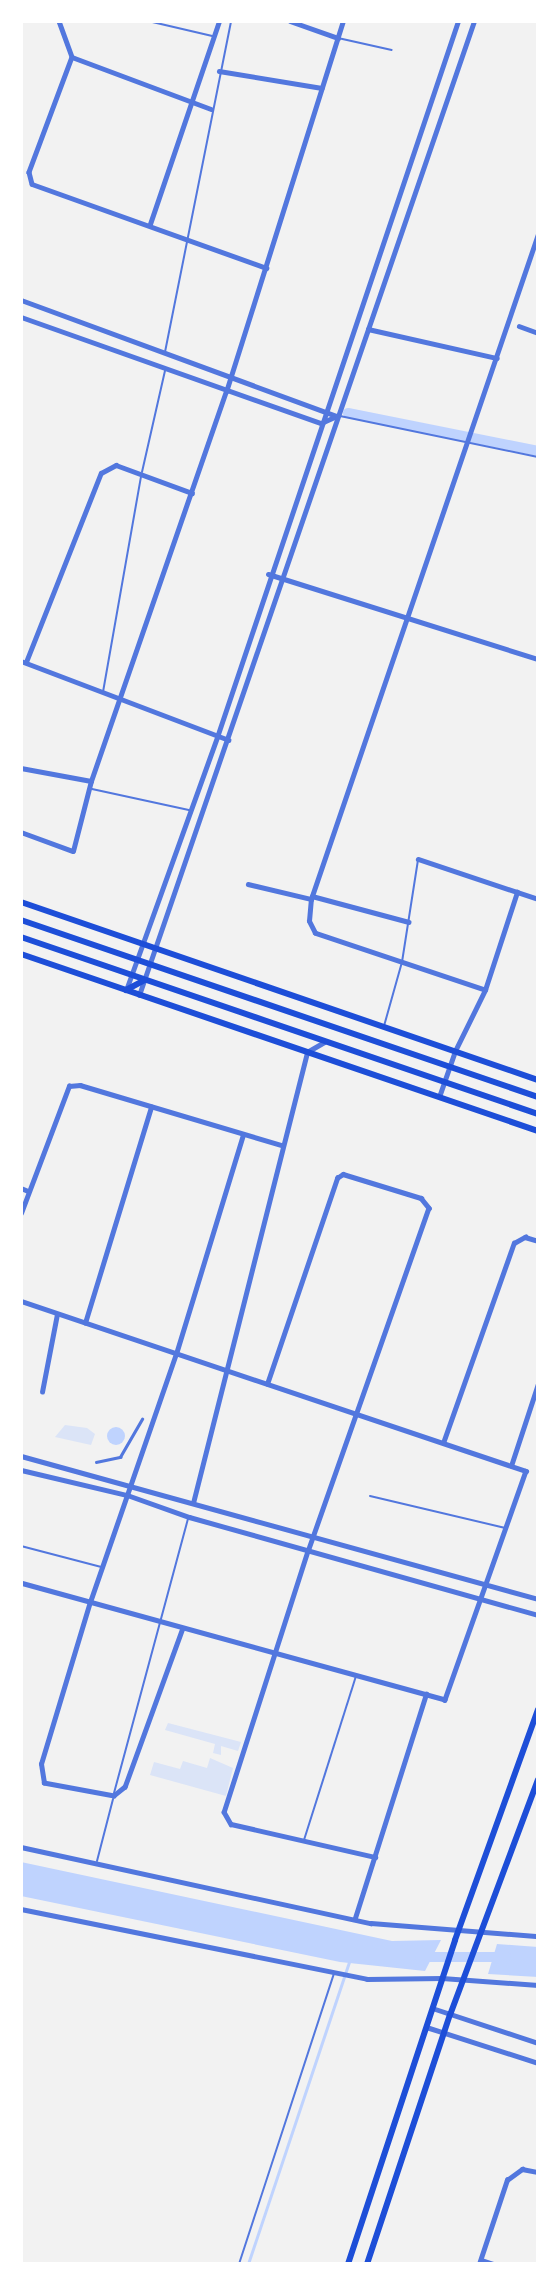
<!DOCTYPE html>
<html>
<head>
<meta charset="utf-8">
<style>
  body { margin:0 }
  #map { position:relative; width:559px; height:2285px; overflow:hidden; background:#f2f2f2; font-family:Poppins,sans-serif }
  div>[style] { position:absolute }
  .green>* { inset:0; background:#dbe4f7 }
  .water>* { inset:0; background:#bfd3fe }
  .round { border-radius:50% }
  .stream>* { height:2.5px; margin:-1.25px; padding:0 1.25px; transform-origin:1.25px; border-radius:1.25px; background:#bfd3fe }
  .canal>* { height:10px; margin:-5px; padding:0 5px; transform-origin:5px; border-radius:5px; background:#bfd3fe }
  .service>* { height:2px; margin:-1px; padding:0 1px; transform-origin:1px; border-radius:1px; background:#5277de }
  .pedestrian>* { height:2.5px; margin:-1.25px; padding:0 1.25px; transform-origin:1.25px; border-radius:1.25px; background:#5277de }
  .minor>* { height:4.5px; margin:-2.25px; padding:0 2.25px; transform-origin:2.25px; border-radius:2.25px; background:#5277de }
  .tertiary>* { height:5px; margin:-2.5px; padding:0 2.5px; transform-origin:2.5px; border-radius:2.5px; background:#5277de }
  .primary>* { height:6px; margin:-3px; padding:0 3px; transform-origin:3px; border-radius:3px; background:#1d4ed8 }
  span { translate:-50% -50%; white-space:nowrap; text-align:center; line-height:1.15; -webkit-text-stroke:7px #fff; paint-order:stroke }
  .frame { position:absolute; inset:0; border:23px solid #fff; pointer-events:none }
</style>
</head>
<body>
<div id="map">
  <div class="green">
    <i style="clip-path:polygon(65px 1425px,87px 1428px,95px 1434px,91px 1445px,55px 1437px)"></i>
    <i style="clip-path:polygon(168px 1723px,241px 1742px,238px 1751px,221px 1746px,221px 1755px,213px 1753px,215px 1744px,165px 1730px)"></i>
    <i style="clip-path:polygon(210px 1758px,233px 1768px,226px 1796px,150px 1775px,154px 1762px,180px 1769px,183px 1761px,207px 1768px)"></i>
  </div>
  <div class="water">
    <i class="round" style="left:107px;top:1427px;width:18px;height:18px"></i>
    <i style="clip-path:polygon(21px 1862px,392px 1941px,441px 1940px,425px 1971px,340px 1962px,21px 1896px)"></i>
    <i style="clip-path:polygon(497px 1944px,538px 1947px,538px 1977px,488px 1974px)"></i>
  </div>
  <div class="stream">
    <i style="left:248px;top:2264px;width:318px;rotate:-71.5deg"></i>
  </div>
  <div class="canal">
    <i style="left:348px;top:413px;width:194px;rotate:11.3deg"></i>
    <i style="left:420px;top:1957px;width:86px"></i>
  </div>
  <div class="service">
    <i style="left:148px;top:21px;width:66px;rotate:13.2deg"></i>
    <i style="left:338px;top:38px;width:55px;rotate:12.5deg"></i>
    <i style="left:165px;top:352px;width:338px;rotate:-78.7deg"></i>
    <i style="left:340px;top:416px;width:202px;rotate:11.7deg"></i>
    <i style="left:142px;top:472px;width:104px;rotate:-77.2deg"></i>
    <i style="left:103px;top:692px;width:218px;rotate:-80deg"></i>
    <i style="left:92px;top:789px;width:99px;rotate:12.2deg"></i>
    <i style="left:384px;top:1026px;width:66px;rotate:-74.3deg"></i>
    <i style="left:402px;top:962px;width:103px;rotate:-81.1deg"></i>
    <i style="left:370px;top:1496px;width:139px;rotate:13.3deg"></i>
    <i style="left:21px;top:1546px;width:83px;rotate:14.7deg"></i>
    <i style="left:114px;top:1793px;width:285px;rotate:-74.9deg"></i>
    <i style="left:304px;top:1840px;width:172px;rotate:-72.4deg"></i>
    <i style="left:97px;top:1861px;width:64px;rotate:-75.5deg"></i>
    <i style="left:239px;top:2264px;width:305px;rotate:-71.9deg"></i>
  </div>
  <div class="pedestrian">
    <i style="left:96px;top:1462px;width:25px;rotate:-12deg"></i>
    <i style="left:120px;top:1457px;width:44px;rotate:-59.9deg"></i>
  </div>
  <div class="minor">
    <i style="left:59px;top:21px;width:38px;rotate:70deg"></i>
    <i style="left:72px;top:57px;width:148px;rotate:20.5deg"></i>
    <i style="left:290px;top:21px;width:51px;rotate:19.5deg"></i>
    <i style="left:72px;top:57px;width:123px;rotate:110.5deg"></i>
    <i style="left:29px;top:172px;width:12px;rotate:76deg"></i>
    <i style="left:32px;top:184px;width:249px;rotate:19.7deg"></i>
    <i style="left:219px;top:71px;width:104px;rotate:9.4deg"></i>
    <i style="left:150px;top:224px;width:214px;rotate:-71.2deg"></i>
    <i style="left:519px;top:326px;width:20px;rotate:20deg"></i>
    <i style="left:368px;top:329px;width:132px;rotate:12.7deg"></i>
    <i style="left:21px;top:661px;width:222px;rotate:20.8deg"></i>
    <i style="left:26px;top:662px;width:203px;rotate:-68.4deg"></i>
    <i style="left:101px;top:473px;width:17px;rotate:-28deg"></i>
    <i style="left:116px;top:465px;width:81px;rotate:20.2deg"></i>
    <i style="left:21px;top:768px;width:71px;rotate:10.5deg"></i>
    <i style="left:21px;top:832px;width:55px;rotate:20.1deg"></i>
    <i style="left:73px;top:851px;width:72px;rotate:-75.6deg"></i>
    <i style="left:91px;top:781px;width:412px;rotate:-70.9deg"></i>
    <i style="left:226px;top:392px;width:389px;rotate:-72.5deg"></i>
    <i style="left:418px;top:859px;width:126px;rotate:18.4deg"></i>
    <i style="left:248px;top:884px;width:65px;rotate:13.4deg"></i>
    <i style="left:312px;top:896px;width:100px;rotate:15deg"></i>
    <i style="left:485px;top:990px;width:179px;rotate:-161.5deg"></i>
    <i style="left:315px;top:933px;width:13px;rotate:-117deg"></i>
    <i style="left:309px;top:921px;width:22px;rotate:-85deg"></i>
    <i style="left:311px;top:899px;width:703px;rotate:-71.15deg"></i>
    <i style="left:439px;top:1097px;width:49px;rotate:-70.8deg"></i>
    <i style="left:455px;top:1051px;width:68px;rotate:-63.8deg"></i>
    <i style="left:485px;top:990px;width:103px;rotate:-71.9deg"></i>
    <i style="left:21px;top:1188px;width:8px;rotate:23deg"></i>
    <i style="left:21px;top:1213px;width:136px;rotate:-69.3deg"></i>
    <i style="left:69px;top:1086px;width:11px;rotate:-5deg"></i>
    <i style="left:80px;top:1085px;width:210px;rotate:16.6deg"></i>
    <i style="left:21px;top:1301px;width:533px;rotate:18.6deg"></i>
    <i style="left:526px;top:1471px;width:243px;rotate:109.5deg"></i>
    <i style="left:445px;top:1700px;width:440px;rotate:-164.6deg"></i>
    <i style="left:85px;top:1323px;width:226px;rotate:-73deg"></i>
    <i style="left:267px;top:1384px;width:218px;rotate:-71.2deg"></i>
    <i style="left:337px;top:1178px;width:7px;rotate:-34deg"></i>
    <i style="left:343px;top:1174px;width:82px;rotate:17.1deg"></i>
    <i style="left:421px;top:1198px;width:13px;rotate:51deg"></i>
    <i style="left:429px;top:1208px;width:364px;rotate:109.4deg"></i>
    <i style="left:308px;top:1551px;width:274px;rotate:107.8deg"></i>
    <i style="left:224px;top:1812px;width:14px;rotate:60deg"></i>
    <i style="left:231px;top:1824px;width:148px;rotate:12.9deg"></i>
    <i style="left:42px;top:1392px;width:79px;rotate:-79.1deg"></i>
    <i style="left:443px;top:1443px;width:212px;rotate:-70.5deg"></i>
    <i style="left:514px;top:1243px;width:13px;rotate:-29deg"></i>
    <i style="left:525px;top:1237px;width:14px;rotate:17deg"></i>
    <i style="left:511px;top:1466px;width:86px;rotate:-71.8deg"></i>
    <i style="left:193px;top:1503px;width:465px;rotate:-75.8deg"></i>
    <i style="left:307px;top:1052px;width:20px;rotate:-30deg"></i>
    <i style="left:183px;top:1628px;width:169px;rotate:110deg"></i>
    <i style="left:125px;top:1787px;width:14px;rotate:141deg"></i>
    <i style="left:114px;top:1796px;width:71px;rotate:-169.5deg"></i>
    <i style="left:44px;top:1783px;width:19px;rotate:-99deg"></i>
    <i style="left:41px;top:1764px;width:169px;rotate:-73.2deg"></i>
    <i style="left:90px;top:1602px;width:262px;rotate:-70.9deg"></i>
    <i style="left:176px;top:1354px;width:229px;rotate:-73deg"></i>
    <i style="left:21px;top:1847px;width:358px;rotate:12.3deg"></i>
    <i style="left:371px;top:1923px;width:168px;rotate:4.5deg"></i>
    <i style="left:21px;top:1909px;width:353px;rotate:11.4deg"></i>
    <i style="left:367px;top:1979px;width:75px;rotate:-0.8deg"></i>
    <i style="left:442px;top:1978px;width:96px;rotate:4.2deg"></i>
    <i style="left:355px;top:1918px;width:235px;rotate:-72.4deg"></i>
    <i style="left:481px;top:2260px;width:13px;rotate:18deg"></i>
    <i style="left:479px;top:2264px;width:89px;rotate:-71.6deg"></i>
    <i style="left:507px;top:2180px;width:19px;rotate:-36deg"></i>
    <i style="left:522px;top:2169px;width:16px;rotate:11deg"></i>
  </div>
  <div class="tertiary">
    <i style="left:21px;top:300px;width:337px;rotate:20.2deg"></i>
    <i style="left:21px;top:317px;width:318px;rotate:19.5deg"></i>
    <i style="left:321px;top:423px;width:17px;rotate:-24deg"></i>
    <i style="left:268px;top:574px;width:283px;rotate:17.5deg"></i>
    <i style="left:126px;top:990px;width:269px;rotate:-70.2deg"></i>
    <i style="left:217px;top:737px;width:755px;rotate:-71.4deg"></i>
    <i style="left:139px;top:995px;width:1030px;rotate:-71.02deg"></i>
    <i style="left:21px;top:1456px;width:536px;rotate:15.46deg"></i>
    <i style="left:21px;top:1470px;width:109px;rotate:13.3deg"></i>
    <i style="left:127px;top:1495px;width:66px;rotate:19.5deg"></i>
    <i style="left:189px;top:1517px;width:362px;rotate:15.7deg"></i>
    <i style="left:432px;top:2008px;width:112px;rotate:18.3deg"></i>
    <i style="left:426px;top:2027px;width:118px;rotate:17.8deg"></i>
  </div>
  <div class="primary">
    <i style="left:21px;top:902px;width:547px;rotate:19deg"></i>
    <i style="left:21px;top:920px;width:546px;rotate:18.9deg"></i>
    <i style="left:21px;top:937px;width:546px;rotate:18.9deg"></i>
    <i style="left:21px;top:954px;width:546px;rotate:18.9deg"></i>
    <i style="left:126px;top:990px;width:21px;rotate:-28deg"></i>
    <i style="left:348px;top:2264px;width:341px;rotate:-71.7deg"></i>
    <i style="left:455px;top:1940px;width:245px;rotate:-70.2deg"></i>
    <i style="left:367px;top:2264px;width:262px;rotate:-71.6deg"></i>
    <i style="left:450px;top:2015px;width:251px;rotate:-69.5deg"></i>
  </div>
  <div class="frame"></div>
</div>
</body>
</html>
